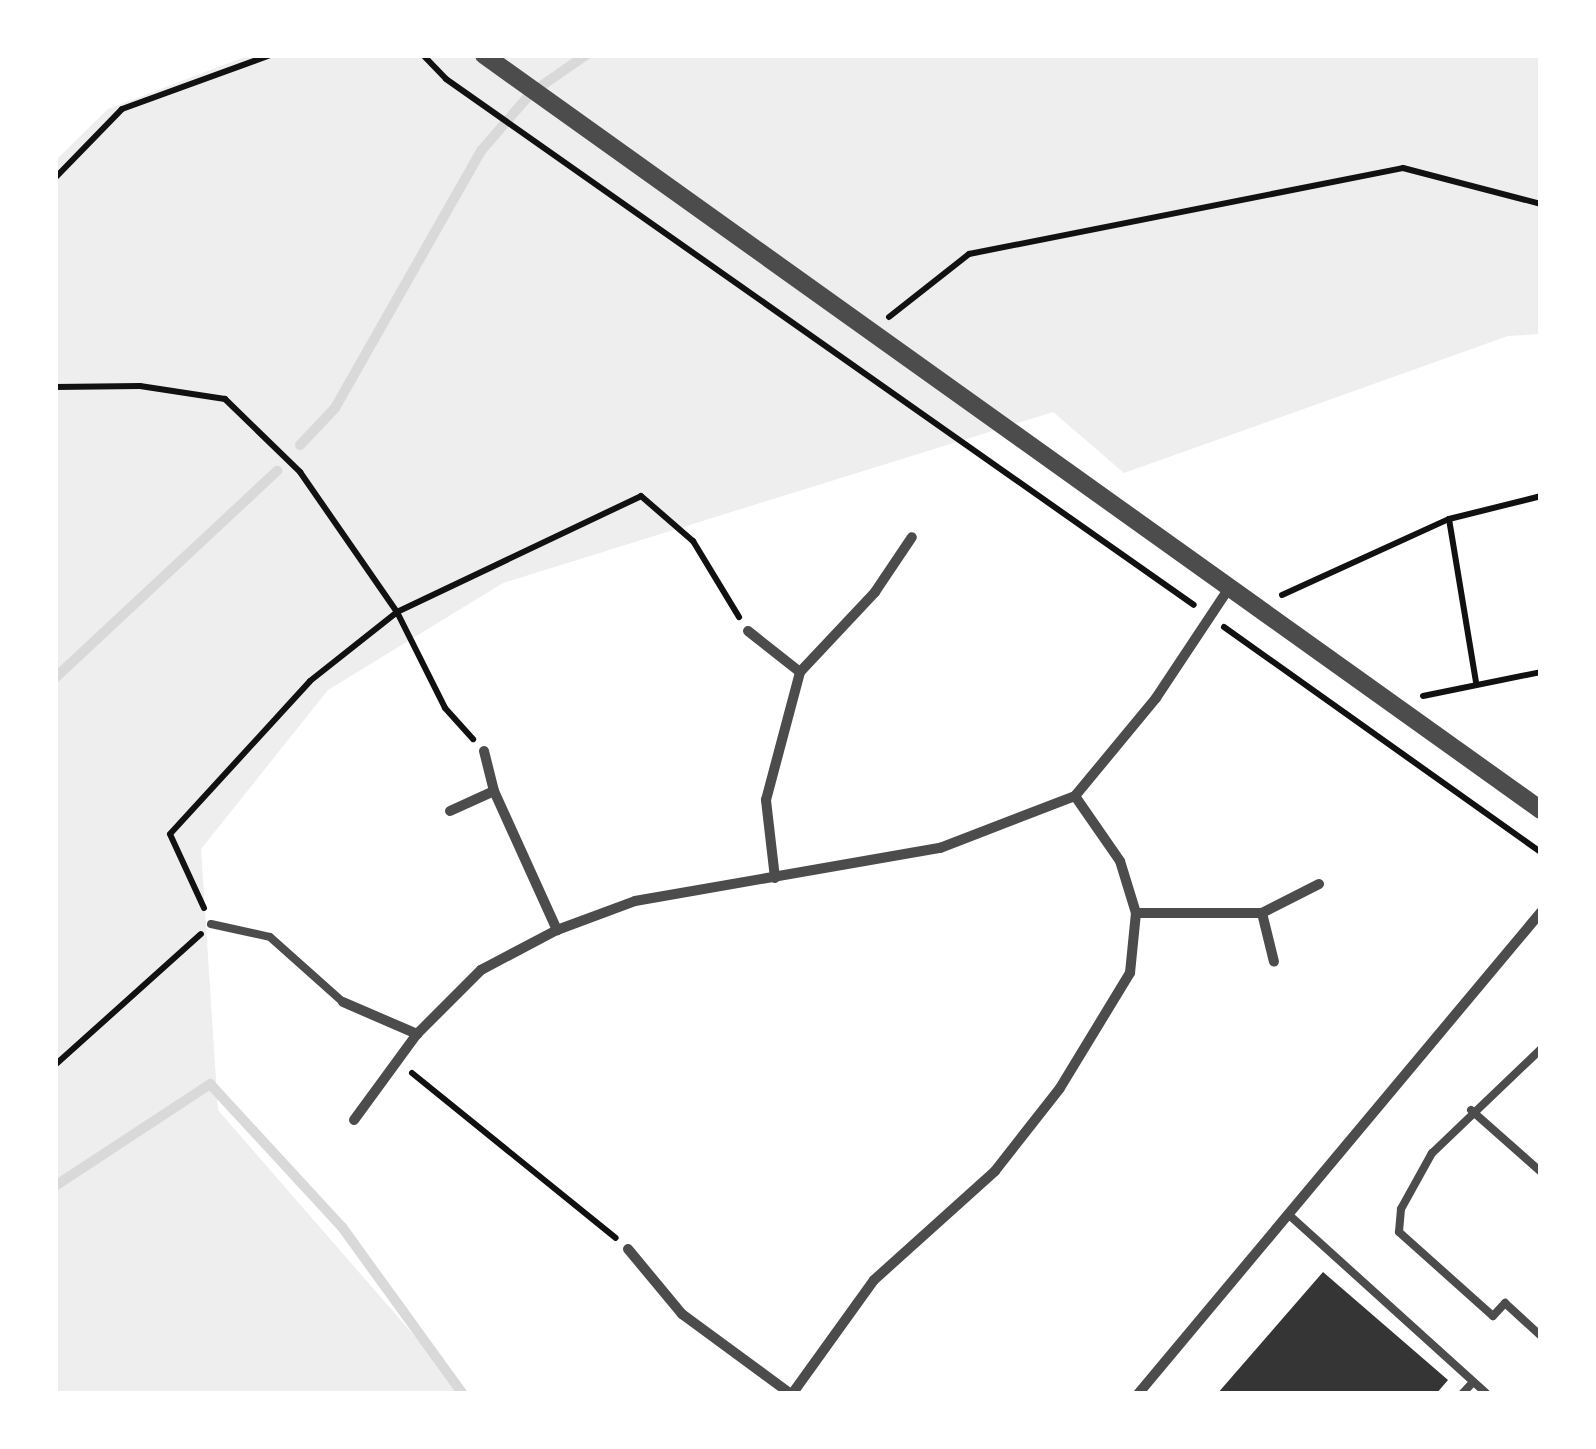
<!DOCTYPE html>
<html>
<head>
<meta charset="utf-8">
<style>
  body { margin:0 }
  #map { position:relative; width:1596px; height:1449px; overflow:hidden; background:#fff; font-family:Barlow,sans-serif }
  div>[style] { position:absolute }
  .green>* { inset:0; background:#eee }
  .stream>* { height:10px; margin:-5px; padding:0 5px; transform-origin:5px; border-radius:5px; background:#d9d9d9 }
  .building>* { inset:0; background:#353535 }
  .path>* { height:6px; margin:-3px; padding:0 3px; transform-origin:3px; border-radius:3px; background:#111 }
  .service>* { height:8px; margin:-4px; padding:0 4px; transform-origin:4px; border-radius:4px; background:#4c4c4c }
  .minor>* { height:10px; margin:-5px; padding:0 5px; transform-origin:5px; border-radius:5px; background:#4c4c4c }
  .tertiary>* { height:18px; margin:-9px; padding:0 9px; transform-origin:9px; border-radius:9px; background:#4c4c4c }
  span { translate:-50% -50%; white-space:nowrap; text-align:center; line-height:1.15; -webkit-text-stroke:10px #fff; paint-order:stroke }
  .frame { position:absolute; inset:0; border:58px solid #fff; pointer-events:none }
</style>
</head>
<body>
<div id="map">
  <div class="green">
    <i style="clip-path:polygon(250px 55px,1541px 55px,1541px 334px,1508px 336px,1124px 473px,1053px 412px,503px 583px,328px 690px,201px 849px,218px 1110px,465px 1394px,55px 1394px,55px 161px,108px 109px)"></i>
  </div>
  <div class="stream">
    <i style="left:300px;top:445px;width:51px;rotate:-46.6deg"></i>
    <i style="left:335px;top:408px;width:296px;rotate:-60.4deg"></i>
    <i style="left:481px;top:151px;width:77px;rotate:-49.2deg"></i>
    <i style="left:531px;top:93px;width:67px;rotate:-34.6deg"></i>
    <i style="left:55px;top:678px;width:304px;rotate:-43deg"></i>
    <i style="left:55px;top:1186px;width:186px;rotate:-33.3deg"></i>
    <i style="left:210px;top:1084px;width:195px;rotate:47.3deg"></i>
    <i style="left:342px;top:1227px;width:206px;rotate:54.1deg"></i>
  </div>
  <div class="building">
    <i style="clip-path:polygon(1323px 1272px,1448px 1380px,1436px 1394px,1217px 1394px)"></i>
  </div>
  <div class="path">
    <i style="left:423px;top:55px;width:33px;rotate:46deg"></i>
    <i style="left:446px;top:79px;width:914px;rotate:35.12deg"></i>
    <i style="left:55px;top:178px;width:96px;rotate:-45.8deg"></i>
    <i style="left:122px;top:109px;width:158px;rotate:-20deg"></i>
    <i style="left:889px;top:317px;width:102px;rotate:-38.2deg"></i>
    <i style="left:969px;top:254px;width:442px;rotate:-11.2deg"></i>
    <i style="left:1403px;top:168px;width:143px;rotate:14.6deg"></i>
    <i style="left:55px;top:387px;width:85px;rotate:-0.7deg"></i>
    <i style="left:140px;top:386px;width:86px;rotate:8.7deg"></i>
    <i style="left:225px;top:399px;width:105px;rotate:44.2deg"></i>
    <i style="left:300px;top:472px;width:170px;rotate:55.3deg"></i>
    <i style="left:397px;top:612px;width:107px;rotate:63.4deg"></i>
    <i style="left:445px;top:708px;width:42px;rotate:47.9deg"></i>
    <i style="left:1449px;top:519px;width:165px;rotate:80.6deg"></i>
    <i style="left:1282px;top:595px;width:183px;rotate:-24.5deg"></i>
    <i style="left:1449px;top:519px;width:95px;rotate:-14deg"></i>
    <i style="left:1224px;top:627px;width:389px;rotate:35.4deg"></i>
    <i style="left:1423px;top:696px;width:120px;rotate:-11.5deg"></i>
    <i style="left:204px;top:908px;width:81px;rotate:-114.7deg"></i>
    <i style="left:170px;top:834px;width:207px;rotate:-47.5deg"></i>
    <i style="left:310px;top:681px;width:111px;rotate:-38.4deg"></i>
    <i style="left:397px;top:612px;width:270px;rotate:-25.4deg"></i>
    <i style="left:641px;top:496px;width:69px;rotate:40.9deg"></i>
    <i style="left:693px;top:541px;width:89px;rotate:58.8deg"></i>
    <i style="left:55px;top:1065px;width:196px;rotate:-41.9deg"></i>
    <i style="left:412px;top:1073px;width:262px;rotate:39deg"></i>
  </div>
  <div class="service">
    <i style="left:211px;top:924px;width:60px;rotate:12.4deg"></i>
    <i style="left:270px;top:937px;width:98px;rotate:41.7deg"></i>
    <i style="left:1541px;top:1049px;width:151px;rotate:136.3deg"></i>
    <i style="left:1432px;top:1153px;width:64px;rotate:119deg"></i>
    <i style="left:1401px;top:1209px;width:23px;rotate:95deg"></i>
    <i style="left:1399px;top:1232px;width:126px;rotate:41.8deg"></i>
    <i style="left:1493px;top:1316px;width:18px;rotate:-47deg"></i>
    <i style="left:1505px;top:1303px;width:49px;rotate:42.5deg"></i>
    <i style="left:1471px;top:1110px;width:94px;rotate:41.5deg"></i>
    <i style="left:1288px;top:1214px;width:268px;rotate:42.1deg"></i>
    <i style="left:1462px;top:1394px;width:16px;rotate:-47deg"></i>
  </div>
  <div class="minor">
    <i style="left:748px;top:631px;width:66px;rotate:38.3deg"></i>
    <i style="left:484px;top:751px;width:41px;rotate:76deg"></i>
    <i style="left:494px;top:791px;width:153px;rotate:65.6deg"></i>
    <i style="left:450px;top:811px;width:48px;rotate:-24.4deg"></i>
    <i style="left:775px;top:878px;width:79px;rotate:-96.6deg"></i>
    <i style="left:766px;top:800px;width:132px;rotate:-75.1deg"></i>
    <i style="left:800px;top:672px;width:110px;rotate:-46.8deg"></i>
    <i style="left:875px;top:592px;width:66px;rotate:-56.1deg"></i>
    <i style="left:1136px;top:913px;width:126px"></i>
    <i style="left:1262px;top:913px;width:64px;rotate:-27deg"></i>
    <i style="left:1262px;top:913px;width:50px;rotate:76.2deg"></i>
    <i style="left:343px;top:1002px;width:81px;rotate:23.4deg"></i>
    <i style="left:354px;top:1120px;width:107px;rotate:-53.8deg"></i>
    <i style="left:417px;top:1034px;width:91px;rotate:-45deg"></i>
    <i style="left:481px;top:970px;width:86px;rotate:-27.8deg"></i>
    <i style="left:557px;top:930px;width:83px;rotate:-20.4deg"></i>
    <i style="left:635px;top:901px;width:310px;rotate:-9.9deg"></i>
    <i style="left:940px;top:848px;width:145px;rotate:-21.1deg"></i>
    <i style="left:1075px;top:796px;width:127px;rotate:-50.4deg"></i>
    <i style="left:1156px;top:698px;width:132px;rotate:-56.4deg"></i>
    <i style="left:628px;top:1249px;width:85px;rotate:50.3deg"></i>
    <i style="left:682px;top:1314px;width:135px;rotate:36.3deg"></i>
    <i style="left:792px;top:1394px;width:140px;rotate:-54.3deg"></i>
    <i style="left:874px;top:1280px;width:163px;rotate:-42deg"></i>
    <i style="left:995px;top:1171px;width:105px;rotate:-51.9deg"></i>
    <i style="left:1060px;top:1088px;width:135px;rotate:-58.7deg"></i>
    <i style="left:1130px;top:973px;width:60px;rotate:-84.3deg"></i>
    <i style="left:1136px;top:913px;width:54px;rotate:-107.1deg"></i>
    <i style="left:1120px;top:861px;width:79px;rotate:-124.7deg"></i>
    <i style="left:1138px;top:1394px;width:628px;rotate:-50.1deg"></i>
  </div>
  <div class="tertiary">
    <i style="left:484px;top:55px;width:1299px;rotate:35.54deg"></i>
  </div>
  <div class="frame"></div>
</div>
</body>
</html>
